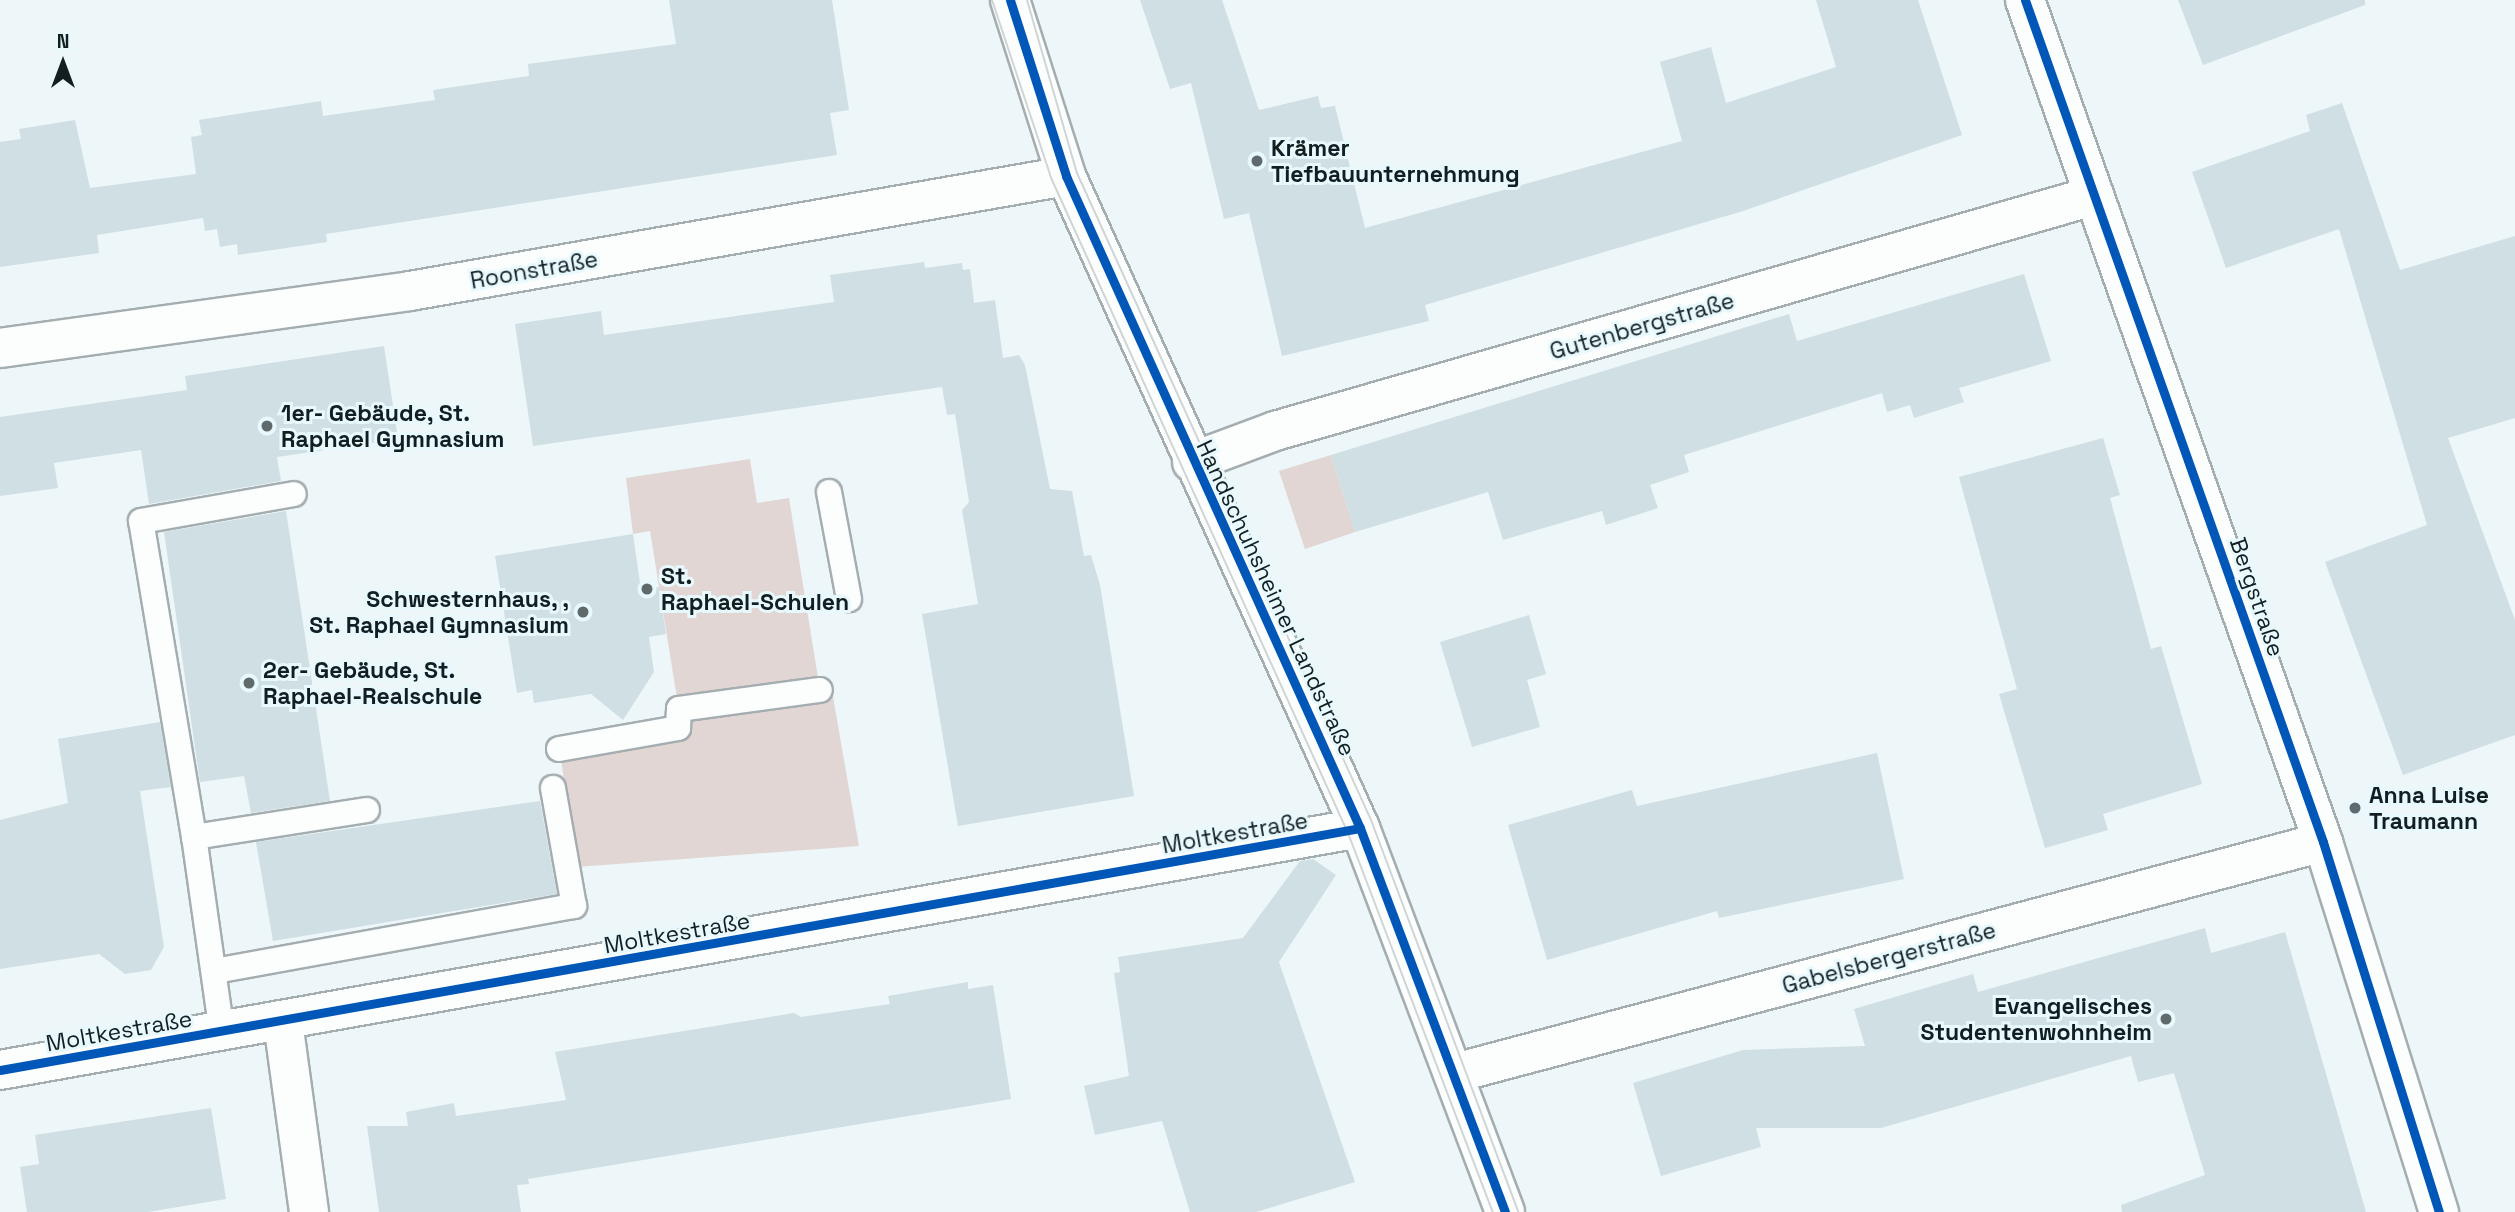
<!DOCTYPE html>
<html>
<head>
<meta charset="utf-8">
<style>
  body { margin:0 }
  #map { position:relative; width:2515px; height:1212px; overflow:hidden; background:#edf6f9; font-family:"Space Grotesk",sans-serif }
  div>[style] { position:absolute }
  .green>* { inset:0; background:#e1d6d3 }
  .building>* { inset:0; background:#d0dfe3 }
  .roads { filter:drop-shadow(2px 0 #a4adb0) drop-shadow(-2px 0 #a4adb0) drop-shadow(0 2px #a4adb0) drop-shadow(0 -2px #a4adb0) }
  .service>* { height:24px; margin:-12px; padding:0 12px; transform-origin:12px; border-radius:12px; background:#fcfefe }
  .minor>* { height:38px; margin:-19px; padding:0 19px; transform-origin:19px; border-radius:19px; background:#fcfefe }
  .secondary>* { height:38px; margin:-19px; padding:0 19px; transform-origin:19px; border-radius:19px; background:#fcfefe }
  .tram>* { height:2px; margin:-1px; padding:0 1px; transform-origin:1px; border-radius:1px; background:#d1d4d5 }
  .cycleway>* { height:9px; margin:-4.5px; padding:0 4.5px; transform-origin:4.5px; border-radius:4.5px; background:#0057b8 }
  .dots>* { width:19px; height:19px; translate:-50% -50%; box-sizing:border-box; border:4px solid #e8f9fe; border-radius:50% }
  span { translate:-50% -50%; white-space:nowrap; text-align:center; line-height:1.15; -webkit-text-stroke:6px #e8f9fe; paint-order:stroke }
  .poi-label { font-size:23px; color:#131e21; font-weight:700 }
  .left { translate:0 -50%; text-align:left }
  .right { translate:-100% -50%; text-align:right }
  .street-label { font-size:23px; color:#131e21 }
  .north { position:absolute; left:28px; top:28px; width:70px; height:70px; -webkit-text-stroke:5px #e8f9fe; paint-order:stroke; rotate:0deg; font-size:19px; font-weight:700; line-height:28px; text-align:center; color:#131e21 }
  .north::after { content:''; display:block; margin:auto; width:24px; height:32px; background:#131e21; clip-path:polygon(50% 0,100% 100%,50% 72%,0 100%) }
</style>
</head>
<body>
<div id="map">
  <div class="green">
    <i style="clip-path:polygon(1331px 455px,1355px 532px,1305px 549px,1279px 471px)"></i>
    <i style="clip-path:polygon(750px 459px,757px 503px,789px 498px,820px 690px,832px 691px,859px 846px,576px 867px,560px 751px,682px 729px,650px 531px,633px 534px,626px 478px)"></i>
  </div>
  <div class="building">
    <i style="clip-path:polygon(669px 0,832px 0,849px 110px,830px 113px,837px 155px,326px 234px,327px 242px,238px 255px,237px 244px,220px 247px,217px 229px,205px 231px,203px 218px,97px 235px,99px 253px,0 267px,0 142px,21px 139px,19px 129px,75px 120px,90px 188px,196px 174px,191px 137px,202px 135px,199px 120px,321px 101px,323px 116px,435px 100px,433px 90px,529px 76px,528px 64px,676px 44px)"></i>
    <i style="clip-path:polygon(1140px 0,1222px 0,1259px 110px,1318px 96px,1321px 108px,1335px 106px,1365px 228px,1682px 141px,1660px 62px,1711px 47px,1726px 103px,1836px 67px,1816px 0,1918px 0,1962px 135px,1743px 211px,1425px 305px,1429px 321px,1282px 356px,1249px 213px,1224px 219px,1191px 83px,1170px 89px)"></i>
    <i style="clip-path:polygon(2178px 0,2365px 0,2365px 5px,2203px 65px)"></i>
    <i style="clip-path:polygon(2342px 103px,2400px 270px,2515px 236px,2515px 418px,2448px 438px,2515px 620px,2515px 735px,2403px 775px,2325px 562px,2427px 525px,2339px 229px,2226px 268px,2192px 172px,2310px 131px,2306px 115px)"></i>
    <i style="clip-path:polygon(924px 262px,925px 268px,962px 263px,963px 270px,970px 269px,974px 303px,995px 300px,1003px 358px,1019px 355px,1025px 365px,1050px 489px,1072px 491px,1084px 556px,1091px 555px,1100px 585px,1134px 796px,958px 826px,922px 614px,978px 604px,962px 510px,969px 502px,955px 414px,947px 415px,942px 387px,533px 446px,515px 324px,601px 311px,604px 335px,834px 302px,830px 275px)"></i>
    <i style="clip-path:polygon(2024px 274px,2051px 361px,1959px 388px,1964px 402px,1914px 418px,1910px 405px,1887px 412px,1882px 393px,1684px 455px,1689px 472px,1650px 485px,1658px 508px,1606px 525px,1602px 511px,1503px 540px,1488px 492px,1355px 532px,1331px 455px,1789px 314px,1797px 341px)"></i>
    <i style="clip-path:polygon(384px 346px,398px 439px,277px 457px,281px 481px,149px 504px,141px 450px,54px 463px,58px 488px,0 496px,0 417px,187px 390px,185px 376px)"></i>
    <i style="clip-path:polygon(2103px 438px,2120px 495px,2110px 498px,2151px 649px,2161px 646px,2202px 784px,2103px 814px,2108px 830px,2045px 848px,1999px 694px,2017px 689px,1959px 477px)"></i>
    <i style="clip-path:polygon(286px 511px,330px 801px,251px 813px,244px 776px,200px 782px,164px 532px)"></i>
    <i style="clip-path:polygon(633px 534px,641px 590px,659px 587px,666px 634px,649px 637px,654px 672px,623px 720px,591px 694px,534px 703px,532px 690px,517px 693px,495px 556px)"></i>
    <i style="clip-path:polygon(1529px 615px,1546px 674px,1527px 680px,1540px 727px,1472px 747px,1440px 642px)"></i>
    <i style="clip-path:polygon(160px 722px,171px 787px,140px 791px,164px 947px,151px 970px,125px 974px,99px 954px,0 969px,0 820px,68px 803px,58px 739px)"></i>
    <i style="clip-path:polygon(1877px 753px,1904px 879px,1719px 918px,1717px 911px,1547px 960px,1508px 825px,1632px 790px,1637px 806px)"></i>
    <i style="clip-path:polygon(540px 801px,557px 894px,273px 941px,256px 842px)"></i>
    <i style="clip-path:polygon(1313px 859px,1336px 875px,1279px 962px,1355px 1182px,1256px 1212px,1190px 1212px,1162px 1121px,1095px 1135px,1084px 1086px,1129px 1076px,1114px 973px,1120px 972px,1118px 957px,1243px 938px,1300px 861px)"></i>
    <i style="clip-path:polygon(2205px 928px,2211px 953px,2285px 932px,2366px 1212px,2122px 1212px,2121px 1205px,2205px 1175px,2174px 1073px,2138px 1082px,2131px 1056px,1881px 1128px,1756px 1128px,1761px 1147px,1661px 1176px,1633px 1083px,1743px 1050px,1865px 1046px,1854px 1009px,1973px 974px,1978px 992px)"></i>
    <i style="clip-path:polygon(968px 982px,968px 989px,993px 985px,1011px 1099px,528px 1179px,529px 1184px,517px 1185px,521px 1212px,379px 1212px,367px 1126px,408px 1126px,406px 1112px,454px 1103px,456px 1116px,566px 1100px,555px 1052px,794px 1013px,801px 1017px,890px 1004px,888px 996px)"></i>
    <i style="clip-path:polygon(211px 1108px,226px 1199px,148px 1212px,27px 1212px,20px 1167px,39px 1164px,35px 1135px)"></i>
  </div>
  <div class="roads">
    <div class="service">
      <i style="left:829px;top:492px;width:109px;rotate:79.4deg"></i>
      <i style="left:559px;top:749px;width:121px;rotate:-10deg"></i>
      <i style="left:678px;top:728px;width:19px;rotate:-87deg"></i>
      <i style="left:679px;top:709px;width:142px;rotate:-7.7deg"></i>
      <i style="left:194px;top:837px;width:320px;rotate:-99.5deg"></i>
      <i style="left:141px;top:521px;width:155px;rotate:-10deg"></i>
      <i style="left:215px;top:971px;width:365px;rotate:-10.3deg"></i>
      <i style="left:574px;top:906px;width:120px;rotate:-100.1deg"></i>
      <i style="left:222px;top:1033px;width:198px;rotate:-98.1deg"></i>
      <i style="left:194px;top:837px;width:175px;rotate:-8.9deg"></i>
    </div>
    <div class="minor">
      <i style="left:2025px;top:0;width:893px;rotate:70.51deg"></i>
      <i style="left:2323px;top:842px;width:388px;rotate:72.6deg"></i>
      <i style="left:0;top:348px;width:414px;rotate:-7.9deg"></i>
      <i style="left:410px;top:291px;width:666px;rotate:-9.94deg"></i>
      <i style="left:1192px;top:462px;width:89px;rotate:-20.5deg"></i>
      <i style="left:1275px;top:431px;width:851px;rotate:-16.03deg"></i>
      <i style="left:283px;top:1022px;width:192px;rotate:82.2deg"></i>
      <i style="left:0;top:1070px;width:1381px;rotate:-10.09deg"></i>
      <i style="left:1455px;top:1073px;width:898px;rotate:-14.9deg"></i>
    </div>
    <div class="secondary">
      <i style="left:1010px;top:0;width:185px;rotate:72.3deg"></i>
      <i style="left:1066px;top:176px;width:715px;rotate:65.73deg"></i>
      <i style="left:1360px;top:828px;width:410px;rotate:69.3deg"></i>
    </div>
  </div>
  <div class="tram">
    <i style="left:992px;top:0;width:190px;rotate:71.6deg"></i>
    <i style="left:1052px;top:180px;width:717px;rotate:65.62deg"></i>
    <i style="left:1348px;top:833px;width:406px;rotate:69.1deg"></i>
    <i style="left:1027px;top:0;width:180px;rotate:73.9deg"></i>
    <i style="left:1077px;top:173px;width:711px;rotate:65.56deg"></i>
    <i style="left:1371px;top:820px;width:419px;rotate:69.4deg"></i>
  </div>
  <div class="cycleway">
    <i style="left:1010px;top:0;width:185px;rotate:72.3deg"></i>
    <i style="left:1066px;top:176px;width:715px;rotate:65.73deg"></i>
    <i style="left:1360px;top:828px;width:410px;rotate:69.3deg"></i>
    <i style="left:2025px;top:0;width:893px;rotate:70.51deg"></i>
    <i style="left:2323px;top:842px;width:388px;rotate:72.6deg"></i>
    <i style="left:0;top:1070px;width:1381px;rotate:-10.09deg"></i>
  </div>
  <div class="dots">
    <i style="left:1257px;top:161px;background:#5f6a6d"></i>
    <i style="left:267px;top:426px;background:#5f6a6d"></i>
    <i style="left:647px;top:589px;background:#5f6a6d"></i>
    <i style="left:583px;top:612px;background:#5f6a6d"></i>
    <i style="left:249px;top:683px;background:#5f6a6d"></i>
    <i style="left:2355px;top:808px;background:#5f6a6d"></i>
    <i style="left:2166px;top:1019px;background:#5f6a6d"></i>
  </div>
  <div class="poi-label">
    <span class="left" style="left:1271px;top:161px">Krämer<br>Tiefbauunternehmung</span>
    <span class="left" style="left:281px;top:426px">1er- Gebäude, St.<br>Raphael Gymnasium</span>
    <span class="left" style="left:661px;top:589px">St.<br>Raphael-Schulen</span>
    <span class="right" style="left:569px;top:612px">Schwesternhaus, ,<br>St. Raphael Gymnasium</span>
    <span class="left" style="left:263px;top:683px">2er- Gebäude, St.<br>Raphael-Realschule</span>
    <span class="left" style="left:2369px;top:808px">Anna Luise<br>Traumann</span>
    <span class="right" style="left:2152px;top:1019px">Evangelisches<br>Studentenwohnheim</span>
  </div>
  <div class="street-label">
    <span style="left:534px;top:270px;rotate:-10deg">Roonstraße</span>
    <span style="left:1642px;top:326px;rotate:-16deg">Gutenbergstraße</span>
    <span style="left:2257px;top:597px;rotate:71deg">Bergstraße</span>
    <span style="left:1276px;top:598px;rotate:65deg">Handschuhsheimer Landstraße</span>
    <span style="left:1235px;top:833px;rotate:-10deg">Moltkestraße</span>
    <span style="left:677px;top:933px;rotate:-10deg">Moltkestraße</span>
    <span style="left:1889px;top:958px;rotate:-15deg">Gabelsbergerstraße</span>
    <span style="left:119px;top:1031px;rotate:-10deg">Moltkestraße</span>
  </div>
  <div class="north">N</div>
</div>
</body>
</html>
